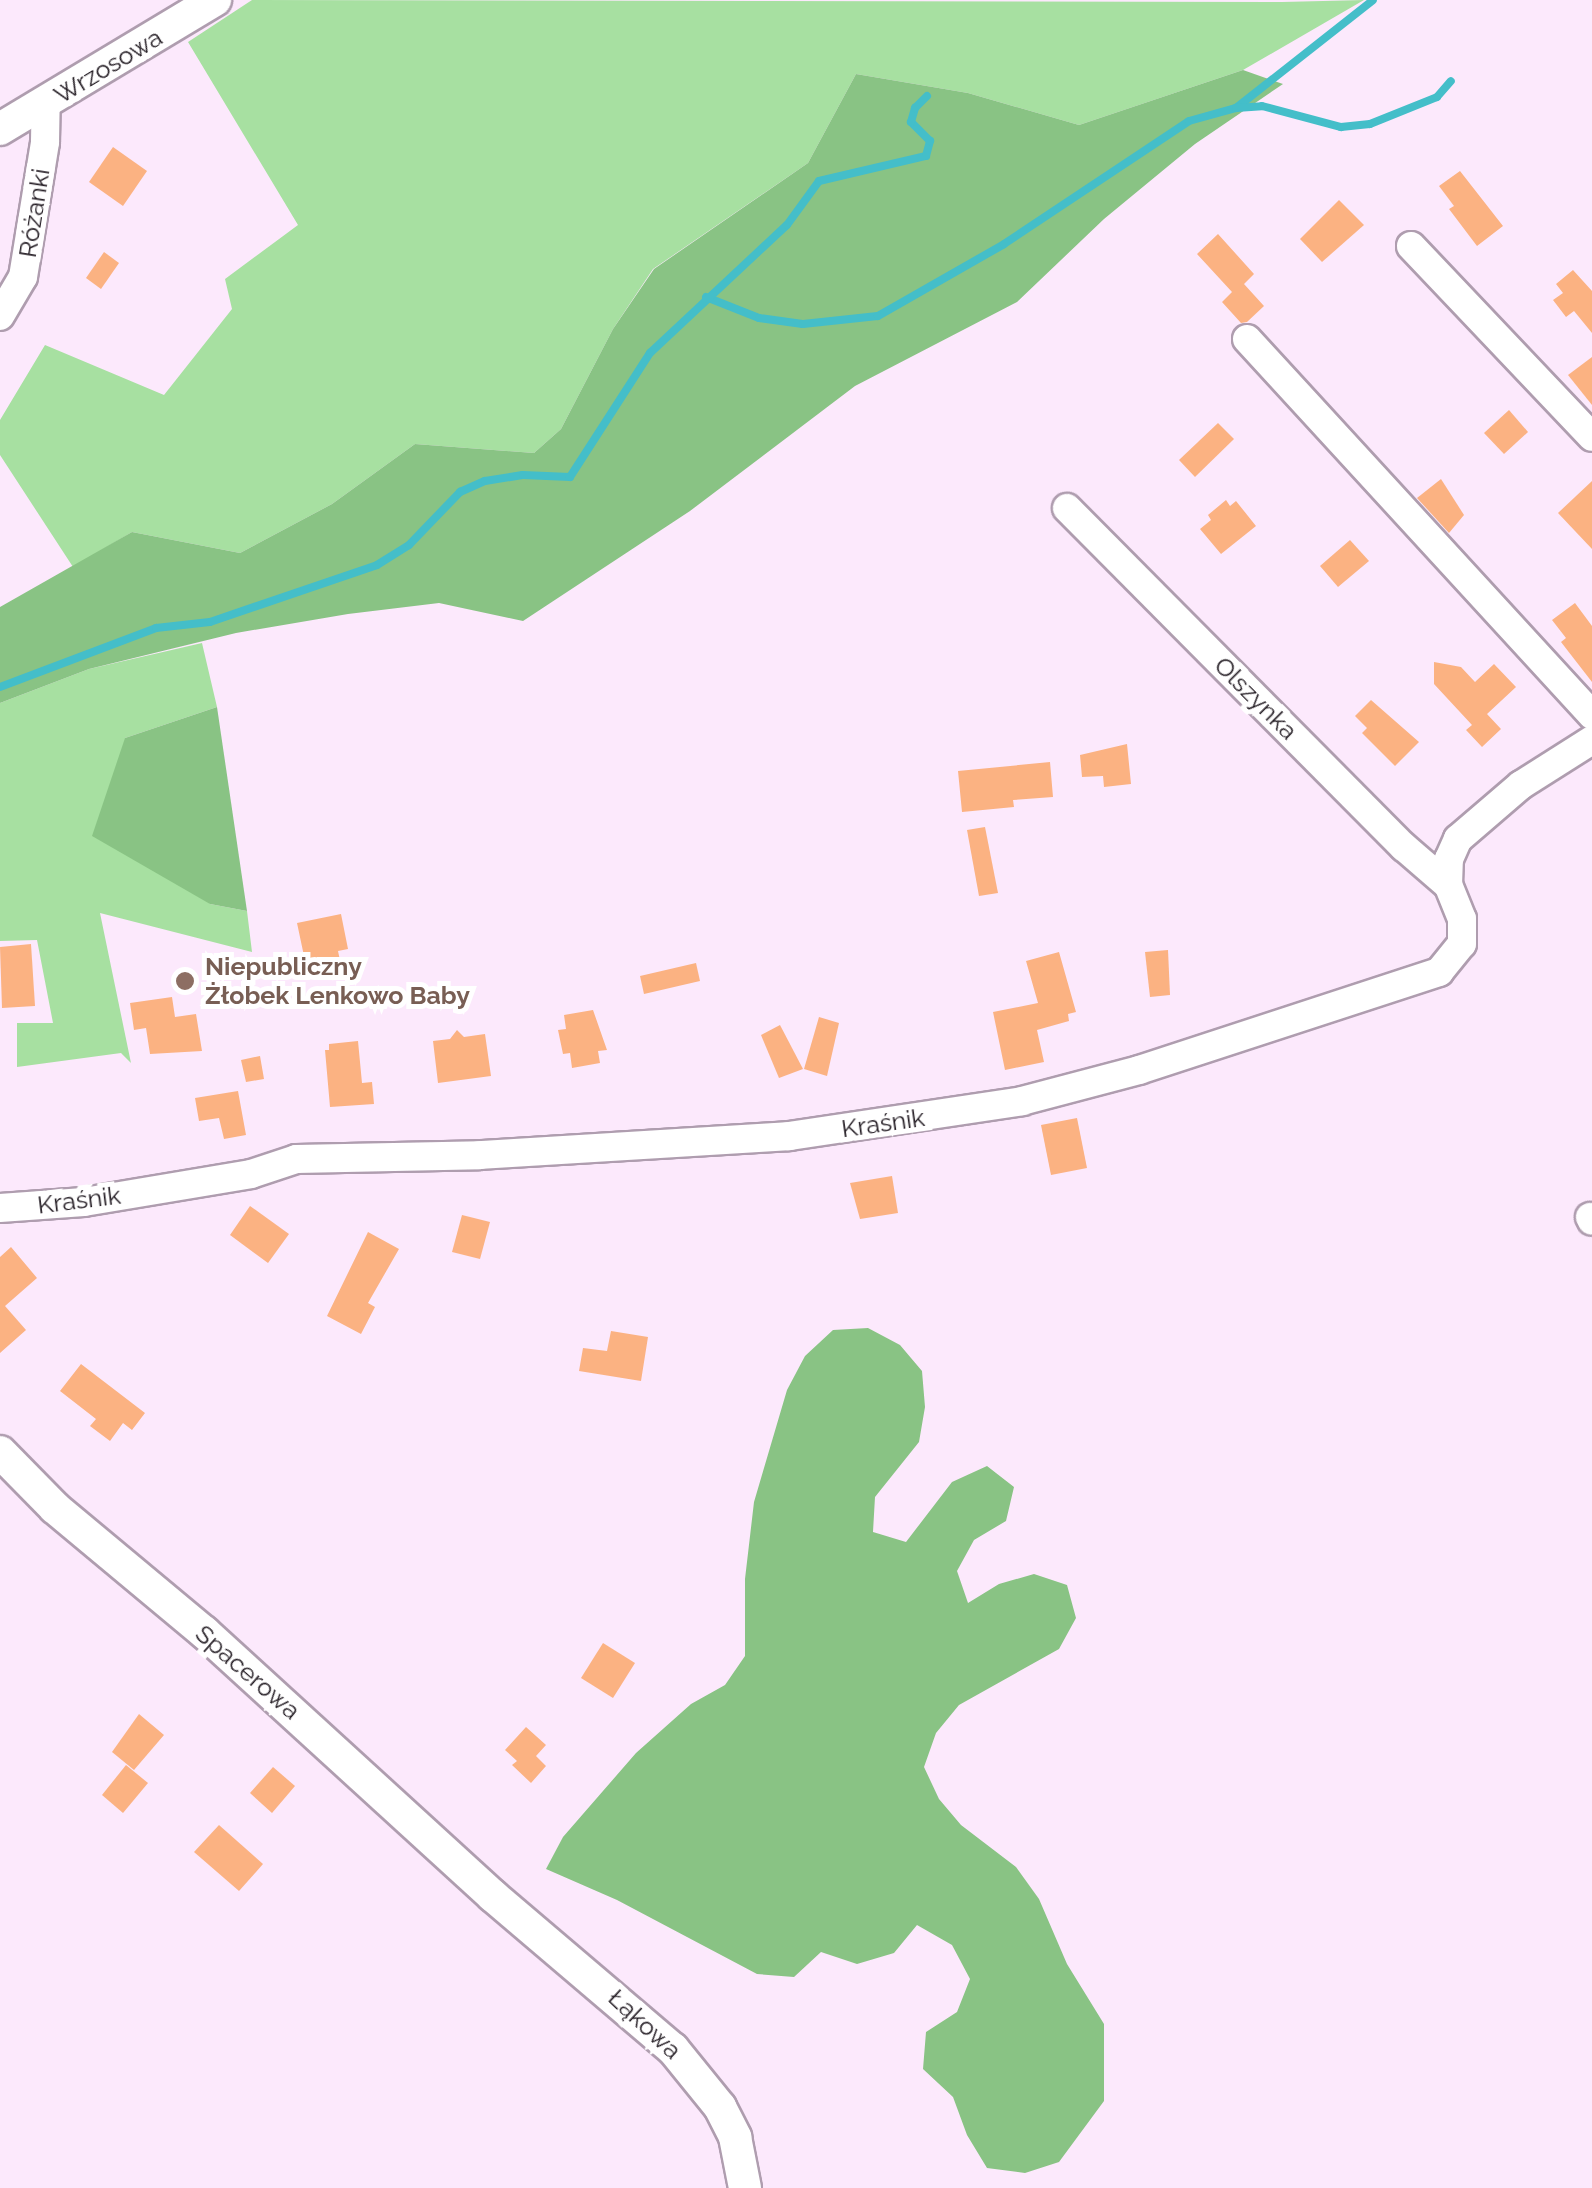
<!DOCTYPE html>
<html>
<head>
<meta charset="utf-8">
<style>
  body { margin:0 }
  #map { position:relative; width:1592px; height:2188px; overflow:hidden; background:#fce9fc; font-family:Raleway,sans-serif }
  div>[style] { position:absolute }
  .green>* { inset:0; background:#a7e0a1 }
  .forest>* { inset:0; background:#89c384 }
  .stream>* { height:8px; margin:-4px; padding:0 4px; transform-origin:4px; border-radius:4px; background:#44bec9 }
  .building>* { inset:0; background:#fbb282 }
  .roads { filter:drop-shadow(2px 0 #af9daf) drop-shadow(-2px 0 #af9daf) drop-shadow(0 2px #af9daf) drop-shadow(0 -2px #af9daf) }
  .minor>* { height:28px; margin:-14px; padding:0 14px; transform-origin:14px; border-radius:14px; background:#fff }
  .tertiary>* { height:32px; margin:-16px; padding:0 16px; transform-origin:16px; border-radius:16px; background:#fff }
  .dots>* { width:28px; height:28px; translate:-50% -50%; box-sizing:border-box; border:5px solid #fff; border-radius:50% }
  span { translate:-50% -50%; white-space:nowrap; text-align:center; line-height:1.15; -webkit-text-stroke:10px #fff; paint-order:stroke }
  .street-label { font-size:25px; color:#241d24 }
  .education-label { font-size:25px; color:#785e54; font-weight:700 }
  .left { translate:0 -50%; text-align:left }
</style>
</head>
<body>
<div id="map">
  <div class="green">
    <i style="clip-path:polygon(252px 0,1282px 2px,1364px 0,1243px 70px,1079px 125px,968px 93px,856px 74px,808px 163px,653px 269px,613px 329px,561px 429px,534px 453px,415px 444px,332px 504px,240px 553px,132px 532px,73px 567px,0 455px,0 420px,45px 345px,164px 395px,232px 309px,225px 279px,298px 225px,188px 42px)"></i>
    <i style="clip-path:polygon(202px 643px,217px 707px,125px 738px,210px 904px,247px 911px,252px 952px,100px 913px,131px 1063px,121px 1053px,17px 1067px,17px 1023px,53px 1023px,37px 940px,0 941px,0 703px,89px 669px)"></i>
  </div>
  <div class="forest">
    <i style="clip-path:polygon(1243px 70px,1283px 84px,1195px 144px,1104px 219px,1017px 302px,855px 386px,690px 511px,523px 621px,439px 603px,348px 614px,236px 633px,89px 669px,0 703px,0 607px,132px 532px,240px 553px,332px 504px,415px 444px,534px 453px,561px 429px,613px 329px,654px 269px,808px 163px,856px 74px,968px 93px,1079px 125px)"></i>
    <i style="clip-path:polygon(217px 707px,247px 911px,210px 904px,92px 836px,125px 738px)"></i>
    <i style="clip-path:polygon(868px 1328px,900px 1345px,922px 1371px,925px 1407px,919px 1442px,875px 1497px,873px 1532px,906px 1542px,952px 1482px,987px 1466px,1014px 1487px,1006px 1521px,974px 1540px,957px 1571px,968px 1603px,999px 1584px,1034px 1574px,1067px 1585px,1076px 1618px,1059px 1649px,959px 1705px,936px 1733px,924px 1767px,939px 1799px,961px 1825px,1016px 1867px,1039px 1899px,1067px 1964px,1104px 2024px,1104px 2101px,1059px 2162px,1025px 2173px,987px 2168px,967px 2135px,953px 2097px,923px 2069px,926px 2032px,957px 2012px,970px 1979px,952px 1945px,917px 1925px,894px 1953px,857px 1964px,821px 1952px,794px 1977px,757px 1974px,617px 1900px,546px 1869px,563px 1837px,636px 1753px,691px 1704px,725px 1685px,745px 1656px,745px 1579px,754px 1502px,787px 1390px,805px 1356px,833px 1330px)"></i>
  </div>
  <div class="stream">
    <i style="left:1236px;top:108px;width:174px;rotate:-38.2deg"></i>
    <i style="left:706px;top:297px;width:57px;rotate:21.6deg"></i>
    <i style="left:759px;top:318px;width:44px;rotate:7.8deg"></i>
    <i style="left:803px;top:324px;width:75px;rotate:-6.1deg"></i>
    <i style="left:878px;top:316px;width:145px;rotate:-29.7deg"></i>
    <i style="left:1004px;top:244px;width:222px;rotate:-33.6deg"></i>
    <i style="left:1189px;top:121px;width:49px;rotate:-15.5deg"></i>
    <i style="left:1236px;top:108px;width:26px;rotate:-4deg"></i>
    <i style="left:1262px;top:106px;width:82px;rotate:14.9deg"></i>
    <i style="left:1341px;top:127px;width:29px;rotate:-6deg"></i>
    <i style="left:1370px;top:124px;width:72px;rotate:-21.9deg"></i>
    <i style="left:1437px;top:97px;width:21px;rotate:-49deg"></i>
    <i style="left:0;top:687px;width:167px;rotate:-20.7deg"></i>
    <i style="left:156px;top:628px;width:54px;rotate:-6.3deg"></i>
    <i style="left:210px;top:622px;width:176px;rotate:-18.8deg"></i>
    <i style="left:377px;top:565px;width:38px;rotate:-32deg"></i>
    <i style="left:409px;top:545px;width:74px;rotate:-46.1deg"></i>
    <i style="left:460px;top:492px;width:27px;rotate:-24deg"></i>
    <i style="left:485px;top:481px;width:38px;rotate:-9deg"></i>
    <i style="left:523px;top:475px;width:47px;rotate:2.4deg"></i>
    <i style="left:570px;top:477px;width:148px;rotate:-57.2deg"></i>
    <i style="left:650px;top:353px;width:187px;rotate:-43.1deg"></i>
    <i style="left:787px;top:225px;width:54px;rotate:-54deg"></i>
    <i style="left:819px;top:181px;width:110px;rotate:-13.2deg"></i>
    <i style="left:926px;top:156px;width:16px;rotate:-75deg"></i>
    <i style="left:930px;top:141px;width:27px;rotate:-135deg"></i>
    <i style="left:911px;top:122px;width:15px;rotate:-74deg"></i>
    <i style="left:915px;top:108px;width:17px;rotate:-45deg"></i>
  </div>
  <div class="building">
    <i style="clip-path:polygon(113px 147px,147px 171px,123px 206px,89px 182px)"></i>
    <i style="clip-path:polygon(1460px 171px,1503px 226px,1477px 246px,1449px 209px,1454px 206px,1439px 186px)"></i>
    <i style="clip-path:polygon(1339px 200px,1364px 225px,1322px 262px,1300px 239px)"></i>
    <i style="clip-path:polygon(1218px 234px,1254px 274px,1244px 284px,1264px 306px,1247px 322px,1241px 323px,1222px 302px,1232px 292px,1197px 254px)"></i>
    <i style="clip-path:polygon(104px 252px,119px 263px,101px 289px,86px 278px)"></i>
    <i style="clip-path:polygon(1573px 270px,1592px 291px,1592px 333px,1574px 311px,1566px 317px,1553px 300px,1563px 293px,1556px 284px)"></i>
    <i style="clip-path:polygon(1592px 357px,1592px 405px,1568px 375px)"></i>
    <i style="clip-path:polygon(1509px 410px,1528px 432px,1504px 454px,1484px 433px)"></i>
    <i style="clip-path:polygon(1218px 423px,1234px 439px,1195px 477px,1179px 460px)"></i>
    <i style="clip-path:polygon(1441px 479px,1464px 515px,1449px 533px,1417px 498px)"></i>
    <i style="clip-path:polygon(1592px 481px,1592px 549px,1558px 513px)"></i>
    <i style="clip-path:polygon(1226px 500px,1230px 506px,1236px 501px,1256px 526px,1221px 554px,1200px 529px,1211px 520px,1208px 515px)"></i>
    <i style="clip-path:polygon(1350px 540px,1369px 561px,1338px 587px,1320px 566px)"></i>
    <i style="clip-path:polygon(1575px 603px,1592px 626px,1592px 682px,1561px 642px,1566px 638px,1552px 620px)"></i>
    <i style="clip-path:polygon(1434px 662px,1461px 667px,1475px 682px,1494px 664px,1516px 687px,1487px 714px,1501px 729px,1482px 747px,1466px 730px,1472px 725px,1434px 684px)"></i>
    <i style="clip-path:polygon(1371px 700px,1419px 742px,1395px 766px,1362px 733px,1367px 728px,1355px 716px)"></i>
    <i style="clip-path:polygon(1127px 744px,1131px 784px,1104px 787px,1103px 776px,1082px 777px,1080px 755px)"></i>
    <i style="clip-path:polygon(1050px 762px,1053px 797px,1013px 800px,1014px 807px,962px 812px,958px 771px)"></i>
    <i style="clip-path:polygon(985px 827px,998px 893px,979px 896px,967px 830px)"></i>
    <i style="clip-path:polygon(341px 914px,348px 949px,338px 951px,341px 965px,312px 971px,309px 955px,304px 956px,297px 923px)"></i>
    <i style="clip-path:polygon(31px 944px,35px 1006px,2px 1008px,0 947px)"></i>
    <i style="clip-path:polygon(1168px 950px,1170px 995px,1150px 997px,1145px 952px)"></i>
    <i style="clip-path:polygon(1059px 952px,1076px 1012px,1068px 1014px,1069px 1021px,1037px 1030px,1044px 1062px,1005px 1070px,993px 1012px,1038px 1003px,1026px 961px)"></i>
    <i style="clip-path:polygon(696px 963px,700px 981px,644px 994px,640px 976px)"></i>
    <i style="clip-path:polygon(172px 997px,175px 1017px,196px 1014px,202px 1051px,150px 1054px,146px 1028px,134px 1030px,130px 1003px)"></i>
    <i style="clip-path:polygon(593px 1010px,607px 1050px,598px 1051px,600px 1063px,572px 1068px,570px 1053px,563px 1054px,558px 1030px,566px 1029px,564px 1015px)"></i>
    <i style="clip-path:polygon(819px 1017px,839px 1023px,827px 1076px,804px 1069px)"></i>
    <i style="clip-path:polygon(780px 1025px,803px 1069px,779px 1078px,761px 1035px)"></i>
    <i style="clip-path:polygon(457px 1030px,464px 1037px,485px 1034px,491px 1076px,438px 1083px,433px 1041px,450px 1039px)"></i>
    <i style="clip-path:polygon(358px 1041px,362px 1083px,372px 1082px,374px 1104px,330px 1107px,325px 1050px,329px 1050px,329px 1044px)"></i>
    <i style="clip-path:polygon(260px 1056px,264px 1079px,246px 1082px,241px 1060px)"></i>
    <i style="clip-path:polygon(238px 1091px,246px 1135px,224px 1139px,219px 1118px,199px 1121px,195px 1098px)"></i>
    <i style="clip-path:polygon(1077px 1118px,1087px 1168px,1051px 1175px,1041px 1125px)"></i>
    <i style="clip-path:polygon(892px 1176px,898px 1213px,860px 1219px,850px 1183px)"></i>
    <i style="clip-path:polygon(250px 1206px,289px 1234px,268px 1263px,230px 1235px)"></i>
    <i style="clip-path:polygon(462px 1215px,490px 1222px,480px 1259px,452px 1252px)"></i>
    <i style="clip-path:polygon(368px 1232px,399px 1249px,368px 1303px,375px 1307px,361px 1334px,327px 1316px)"></i>
    <i style="clip-path:polygon(11px 1247px,37px 1278px,5px 1306px,26px 1330px,0 1353px,0 1257px)"></i>
    <i style="clip-path:polygon(611px 1331px,648px 1337px,641px 1381px,579px 1371px,583px 1348px,607px 1351px)"></i>
    <i style="clip-path:polygon(81px 1364px,145px 1413px,132px 1430px,123px 1423px,110px 1441px,90px 1426px,96px 1419px,60px 1391px)"></i>
    <i style="clip-path:polygon(603px 1643px,635px 1663px,613px 1698px,581px 1678px)"></i>
    <i style="clip-path:polygon(139px 1714px,164px 1735px,134px 1770px,112px 1752px)"></i>
    <i style="clip-path:polygon(526px 1727px,546px 1745px,536px 1756px,546px 1766px,531px 1783px,512px 1765px,517px 1761px,505px 1750px)"></i>
    <i style="clip-path:polygon(126px 1765px,148px 1783px,123px 1813px,102px 1795px)"></i>
    <i style="clip-path:polygon(273px 1767px,295px 1786px,272px 1813px,250px 1793px)"></i>
    <i style="clip-path:polygon(219px 1825px,263px 1864px,239px 1891px,194px 1852px)"></i>
  </div>
  <div class="roads">
    <div class="minor">
      <i style="left:1411px;top:246px;width:263px;rotate:46.5deg"></i>
      <i style="left:0;top:316px;width:45px;rotate:-59.5deg"></i>
      <i style="left:23px;top:277px;width:137px;rotate:-80.7deg"></i>
      <i style="left:45px;top:142px;width:39px;rotate:-89deg"></i>
      <i style="left:1247px;top:339px;width:510px;rotate:47.46deg"></i>
      <i style="left:1067px;top:508px;width:478px;rotate:45.2deg"></i>
      <i style="left:1404px;top:847px;width:58px;rotate:40.8deg"></i>
      <i style="left:0;top:1208px;width:84px;rotate:-4.1deg"></i>
      <i style="left:84px;top:1202px;width:169px;rotate:-9.5deg"></i>
      <i style="left:251px;top:1174px;width:47px;rotate:-18.4deg"></i>
      <i style="left:296px;top:1159px;width:184px;rotate:-1.2deg"></i>
      <i style="left:480px;top:1155px;width:310px;rotate:-3.5deg"></i>
      <i style="left:789px;top:1136px;width:236px;rotate:-8.5deg"></i>
      <i style="left:1022px;top:1101px;width:121px;rotate:-14.8deg"></i>
      <i style="left:1139px;top:1070px;width:316px;rotate:-18.1deg"></i>
      <i style="left:1439px;top:972px;width:36px;rotate:-51deg"></i>
      <i style="left:1462px;top:944px;width:25px;rotate:-90deg"></i>
      <i style="left:1462px;top:919px;width:37px;rotate:-112deg"></i>
      <i style="left:1448px;top:885px;width:26px;rotate:-88deg"></i>
      <i style="left:1449px;top:859px;width:22px;rotate:-66deg"></i>
      <i style="left:1458px;top:839px;width:83px;rotate:-40.6deg"></i>
      <i style="left:1521px;top:785px;width:84px;rotate:-32.4deg"></i>
      <i style="left:1590px;top:1217px;width:4px;rotate:63deg"></i>
    </div>
    <div class="tertiary">
      <i style="left:0;top:129px;width:251px;rotate:-31deg"></i>
      <i style="left:0;top:1452px;width:78px;rotate:45.5deg"></i>
      <i style="left:55px;top:1508px;width:194px;rotate:39.8deg"></i>
      <i style="left:204px;top:1632px;width:391px;rotate:42.4deg"></i>
      <i style="left:493px;top:1896px;width:236px;rotate:40.4deg"></i>
      <i style="left:673px;top:2049px;width:75px;rotate:51deg"></i>
      <i style="left:720px;top:2107px;width:34px;rotate:63deg"></i>
      <i style="left:735px;top:2137px;width:52px;rotate:78.9deg"></i>
    </div>
  </div>
  <div class="dots">
    <i style="left:185px;top:981px;background:#8d6e63"></i>
  </div>
  <div class="street-label">
    <span style="left:108px;top:66px;rotate:-31deg">Wrzosowa</span>
    <span style="left:34px;top:213px;rotate:-81deg">Różanki</span>
    <span style="left:1256px;top:698px;rotate:45deg">Olszynka</span>
    <span style="left:883px;top:1123px;rotate:-8deg">Kraśnik</span>
    <span style="left:79px;top:1200px;rotate:-7deg">Kraśnik</span>
    <span style="left:248px;top:1672px;rotate:41deg">Spacerowa</span>
    <span style="left:645px;top:2024px;rotate:43deg">Łąkowa</span>
  </div>
  <div class="education-label">
    <span class="left" style="left:205px;top:981px">Niepubliczny<br>Żłobek Lenkowo Baby</span>
  </div>
</div>
</body>
</html>
